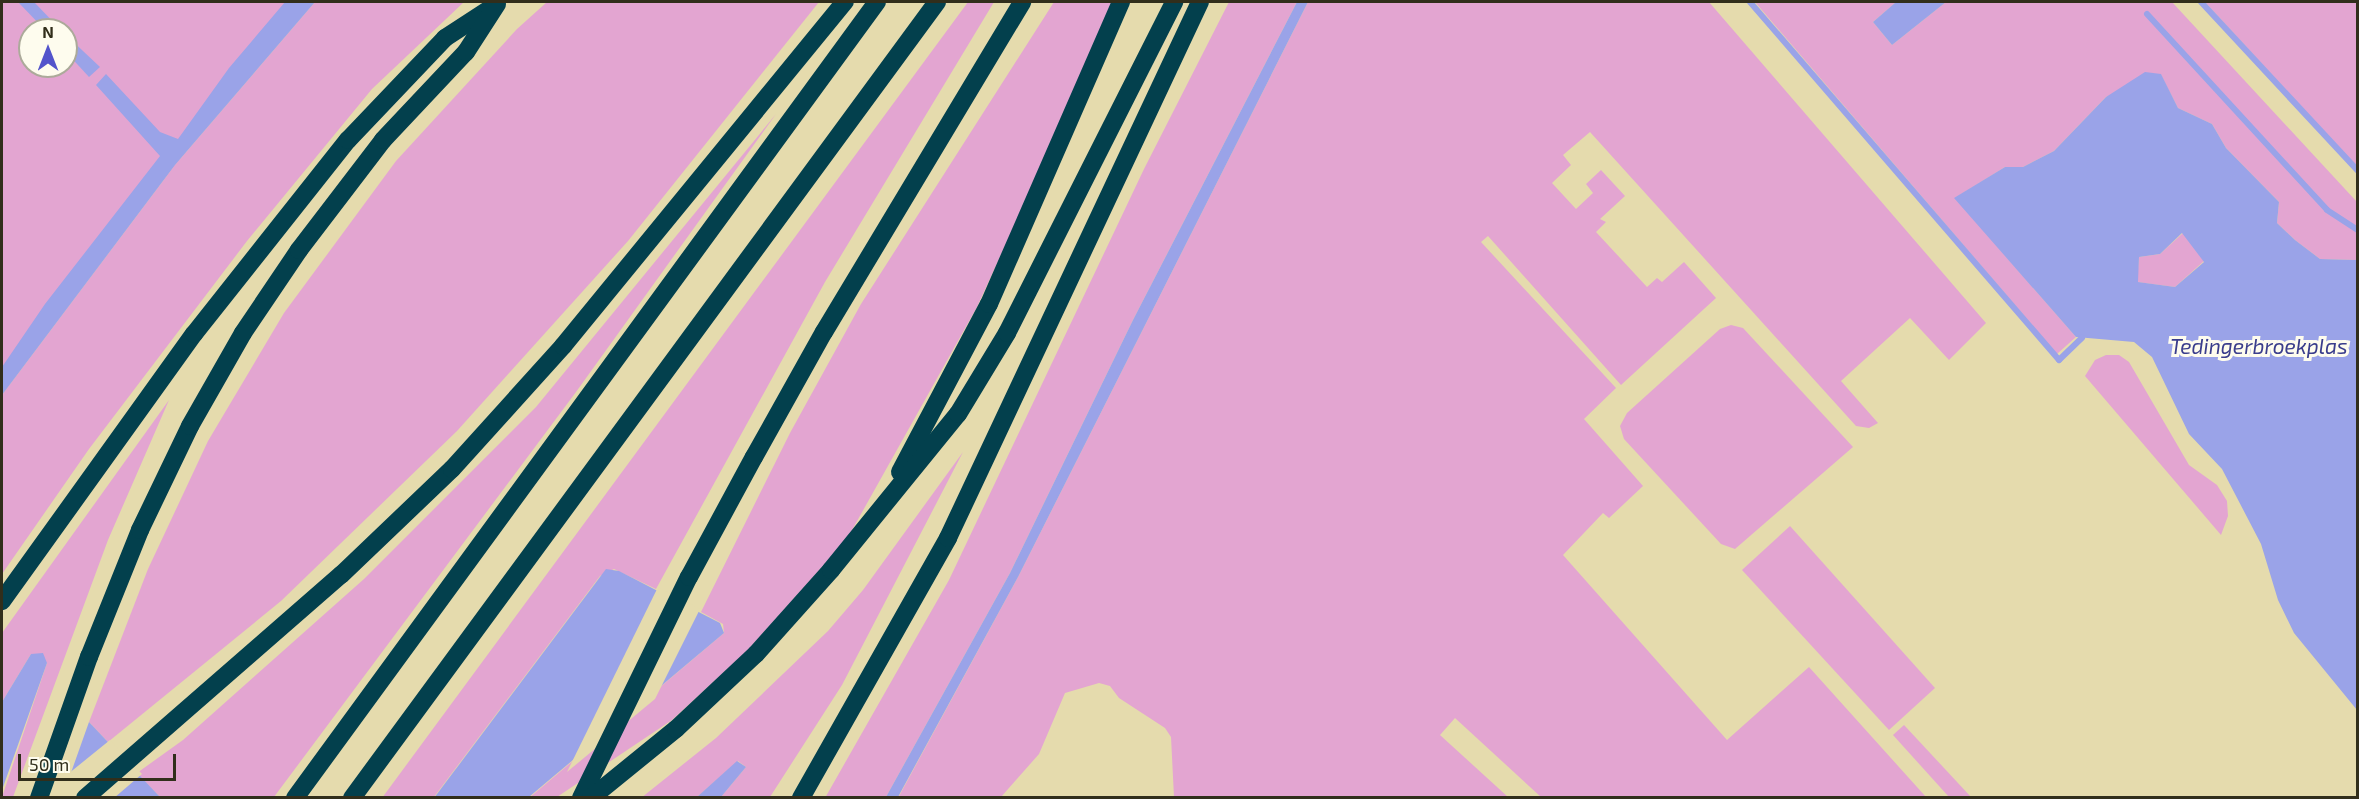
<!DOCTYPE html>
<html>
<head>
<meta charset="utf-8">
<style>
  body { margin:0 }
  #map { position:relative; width:2359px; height:799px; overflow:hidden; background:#e5dbad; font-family:"Exo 2",sans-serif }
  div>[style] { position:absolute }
  .green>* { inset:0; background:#e3a5d1 }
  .water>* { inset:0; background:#9aa3e8 }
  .pier>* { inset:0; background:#e5dbad }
  .stream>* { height:6px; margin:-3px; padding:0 3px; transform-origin:3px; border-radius:3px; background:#9aa3e8 }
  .motorway>* { height:18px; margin:-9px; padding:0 9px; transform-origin:9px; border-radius:9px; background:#03404d }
  span { translate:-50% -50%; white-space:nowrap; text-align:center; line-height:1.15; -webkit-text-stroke:6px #fefcee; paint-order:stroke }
  .water-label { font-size:21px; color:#3a3d8c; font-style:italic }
  .frame { position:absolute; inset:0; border:3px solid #312e1b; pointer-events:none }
  .north { position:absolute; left:18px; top:18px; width:60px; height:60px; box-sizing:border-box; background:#fefcee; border:2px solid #acaa9a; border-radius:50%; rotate:0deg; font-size:16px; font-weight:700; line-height:24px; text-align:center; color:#312e1b }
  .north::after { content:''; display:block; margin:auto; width:21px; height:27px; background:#5354cb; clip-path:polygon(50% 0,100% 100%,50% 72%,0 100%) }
  .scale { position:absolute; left:18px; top:754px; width:158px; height:27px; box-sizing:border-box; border:3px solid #312e1b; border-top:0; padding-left:8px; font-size:18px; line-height:21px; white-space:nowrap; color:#312e1b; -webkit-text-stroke:4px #fefcee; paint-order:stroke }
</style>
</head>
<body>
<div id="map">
  <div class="green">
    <i style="clip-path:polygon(evenodd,2px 2px,305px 2px,2px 382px,2px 2px,30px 30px,66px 30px,66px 66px,30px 66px,30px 30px)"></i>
    <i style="clip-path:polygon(315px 2px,464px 2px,372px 89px,247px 241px,89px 449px,2px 574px,2px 395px,175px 165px)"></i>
    <i style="clip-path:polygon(547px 2px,819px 2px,628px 241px,457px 431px,281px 601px,108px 742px,89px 722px,148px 569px,208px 441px,284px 313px,396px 161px,517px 29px)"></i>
    <i style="clip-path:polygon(968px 2px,994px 2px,825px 282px,656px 589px,614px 569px,600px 576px,434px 797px,382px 798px)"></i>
    <i style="clip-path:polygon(1054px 2px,1117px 2px,977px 307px,847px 539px,747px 651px,672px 720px,557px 797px,529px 798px,724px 633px,723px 624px,701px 612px,790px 433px,861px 304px)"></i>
    <i style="clip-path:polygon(1229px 2px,1297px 2px,1133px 320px,1010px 573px,886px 797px,825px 798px,949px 580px,1144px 169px)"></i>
    <i style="clip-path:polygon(1308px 2px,1709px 2px,1986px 323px,1949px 360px,1910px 318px,1841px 381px,1878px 423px,1869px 428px,1856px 426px,1590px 132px,1563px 155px,1571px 165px,1552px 183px,1576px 209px,1593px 193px,1586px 184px,1601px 170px,1625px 196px,1600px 219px,1606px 222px,1596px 232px,1647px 287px,1657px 278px,1662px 282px,1684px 262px,1716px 298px,1621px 385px,1488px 236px,1481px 242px,1616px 388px,1584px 419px,1643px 486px,1609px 518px,1603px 513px,1563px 555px,1727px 740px,1809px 667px,1926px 797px,1541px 797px,1455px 718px,1440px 735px,1508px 797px,1174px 797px,1171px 737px,1165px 728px,1119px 698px,1110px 686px,1099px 683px,1065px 693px,1039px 754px,1001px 797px,898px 798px,1018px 577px)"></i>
    <i style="clip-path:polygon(1755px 2px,1896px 2px,1873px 22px,1892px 45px,1946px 2px,2172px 2px,2357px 202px,2357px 260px,2320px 259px,2295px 240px,2277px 223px,2279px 202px,2226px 148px,2212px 124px,2178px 108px,2161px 75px,2106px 97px,2054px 151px,2023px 167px,2005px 167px,1955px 198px,2076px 337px,2057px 354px)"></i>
    <i style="clip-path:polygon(2205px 2px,2357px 2px,2357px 167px)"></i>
    <i style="clip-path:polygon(776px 114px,576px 392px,274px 797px,160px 797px,137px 773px,183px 740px,364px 579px,536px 407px)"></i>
    <i style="clip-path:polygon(2183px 233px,2204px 261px,2175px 287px,2137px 282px,2139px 257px,2160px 254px)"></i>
    <i style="clip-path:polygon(1731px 325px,1743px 328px,1853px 447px,1735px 549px,1721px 544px,1624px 439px,1620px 426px,1627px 413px,1720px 329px)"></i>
    <i style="clip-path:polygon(2106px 355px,2119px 355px,2129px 362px,2189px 465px,2217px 485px,2227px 501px,2228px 516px,2221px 535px,2085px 376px,2095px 360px)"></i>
    <i style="clip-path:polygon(169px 400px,108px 540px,13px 797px,2px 797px,47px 663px,31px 654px,2px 702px,2px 633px)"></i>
    <i style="clip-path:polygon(963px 452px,842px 685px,770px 797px,721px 797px,746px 767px,738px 761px,697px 797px,641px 798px,716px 738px,828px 631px,863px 590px)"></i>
    <i style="clip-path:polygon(1790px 526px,1935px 688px,1889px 730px,1742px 570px)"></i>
    <i style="clip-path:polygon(1904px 725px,1971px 797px,1949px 797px,1893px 735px)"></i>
  </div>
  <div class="water">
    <i style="clip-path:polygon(18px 2px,34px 2px,61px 30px,45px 30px)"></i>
    <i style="clip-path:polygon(285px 2px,315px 2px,175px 165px,2px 395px,2px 367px,45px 304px,160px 156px,96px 85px,106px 74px,160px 132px,178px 139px,229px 68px)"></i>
    <i style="clip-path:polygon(1297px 2px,1308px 2px,1018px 577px,898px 797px,886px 797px,1010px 573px,1133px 320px)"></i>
    <i style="clip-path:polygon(1896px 2px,1946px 2px,1892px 45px,1873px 22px)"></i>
    <i style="clip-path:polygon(66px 35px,100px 67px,89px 77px,66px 52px)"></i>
    <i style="clip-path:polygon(evenodd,2145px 72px,2161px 74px,2178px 108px,2212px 124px,2226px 148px,2279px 202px,2277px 223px,2295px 240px,2320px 259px,2357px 260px,2357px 710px,2294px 633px,2278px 600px,2261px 544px,2222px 469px,2189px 434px,2152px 357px,2134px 342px,2076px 337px,1954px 198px,2005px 167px,2023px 167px,2054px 151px,2106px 97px,2145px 72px,2182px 233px,2204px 262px,2175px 287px,2138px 282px,2139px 257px,2160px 254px,2182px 233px)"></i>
    <i style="clip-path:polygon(606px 569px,619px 571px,720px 623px,724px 633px,529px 797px,434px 798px)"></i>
    <i style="clip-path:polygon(43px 653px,47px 663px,2px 790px,2px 702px,31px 654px)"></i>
    <i style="clip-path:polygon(89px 722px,160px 797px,62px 798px)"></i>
    <i style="clip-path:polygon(737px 761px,746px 767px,721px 797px,697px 797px)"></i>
  </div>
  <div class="pier">
    <i style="clip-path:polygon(658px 587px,700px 609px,655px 699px,567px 772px)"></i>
    <i style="clip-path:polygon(110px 740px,142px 774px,114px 798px,59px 798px,68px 774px)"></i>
  </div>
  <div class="stream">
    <i style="left:1750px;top:2px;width:473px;rotate:49.2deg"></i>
    <i style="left:2059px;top:360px;width:32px;rotate:-44deg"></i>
    <i style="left:2201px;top:2px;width:231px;rotate:47.1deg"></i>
    <i style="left:2147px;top:14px;width:266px;rotate:47.4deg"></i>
    <i style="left:2327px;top:210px;width:37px;rotate:33deg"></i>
  </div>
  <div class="motorway">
    <i style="left:900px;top:472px;width:190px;rotate:-62.1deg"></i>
    <i style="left:989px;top:304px;width:330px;rotate:-66.4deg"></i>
    <i style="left:2px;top:601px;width:329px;rotate:-54.3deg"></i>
    <i style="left:194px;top:334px;width:248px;rotate:-51.6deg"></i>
    <i style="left:348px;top:140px;width:141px;rotate:-46.4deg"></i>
    <i style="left:445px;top:38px;width:55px;rotate:-33.1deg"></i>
    <i style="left:39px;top:798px;width:150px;rotate:-70.5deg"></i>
    <i style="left:89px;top:657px;width:137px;rotate:-68.1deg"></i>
    <i style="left:140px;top:530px;width:115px;rotate:-64.3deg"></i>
    <i style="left:190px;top:426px;width:107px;rotate:-60.3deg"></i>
    <i style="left:243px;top:333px;width:100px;rotate:-56deg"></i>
    <i style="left:299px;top:250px;width:138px;rotate:-52.6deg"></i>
    <i style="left:383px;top:140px;width:121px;rotate:-46.7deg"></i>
    <i style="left:466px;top:52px;width:57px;rotate:-57.1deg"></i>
    <i style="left:85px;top:798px;width:340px;rotate:-41.1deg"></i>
    <i style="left:341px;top:575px;width:153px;rotate:-43.7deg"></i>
    <i style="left:452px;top:469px;width:166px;rotate:-47.9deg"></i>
    <i style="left:563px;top:346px;width:445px;rotate:-50.7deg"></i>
    <i style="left:295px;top:798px;width:986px;rotate:-53.83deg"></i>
    <i style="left:352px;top:798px;width:988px;rotate:-53.69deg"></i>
    <i style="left:581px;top:798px;width:246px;rotate:-64deg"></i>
    <i style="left:689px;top:577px;width:136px;rotate:-61.6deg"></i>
    <i style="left:754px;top:457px;width:143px;rotate:-60.8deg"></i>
    <i style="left:824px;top:332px;width:385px;rotate:-59deg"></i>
    <i style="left:591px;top:798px;width:109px;rotate:-39.1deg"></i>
    <i style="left:676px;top:729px;width:110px;rotate:-43.2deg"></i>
    <i style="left:756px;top:654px;width:113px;rotate:-48.2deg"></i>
    <i style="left:831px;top:570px;width:201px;rotate:-50.9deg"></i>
    <i style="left:958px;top:414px;width:95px;rotate:-58.8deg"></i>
    <i style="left:1007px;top:333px;width:371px;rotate:-63.2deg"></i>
    <i style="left:801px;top:798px;width:299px;rotate:-60.5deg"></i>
    <i style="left:948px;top:538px;width:592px;rotate:-64.82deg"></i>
  </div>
  <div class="water-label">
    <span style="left:2259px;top:346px">Tedingerbroekplas</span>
  </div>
  <div class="frame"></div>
  <div class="north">N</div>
  <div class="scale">50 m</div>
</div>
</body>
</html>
